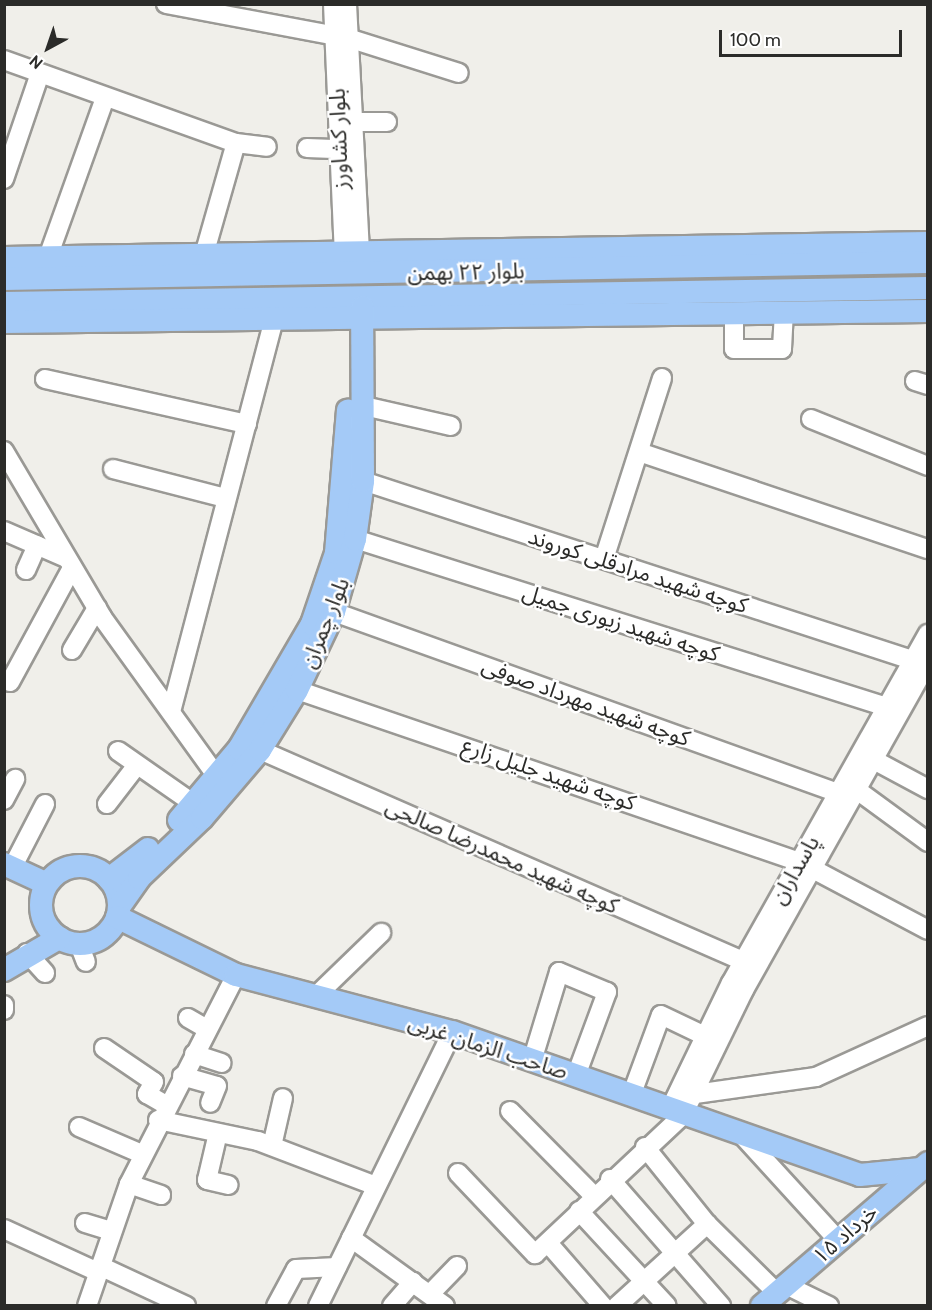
<!DOCTYPE html>
<html>
<head>
<meta charset="utf-8">
<style>
  body { margin:0 }
  #map { position:relative; width:932px; height:1310px; overflow:hidden; background:#f0efea; font-family:Cabin,"Noto Sans Arabic",sans-serif }
  div>[style] { position:absolute }
  .roads { filter:drop-shadow(2px 0 #9a9995) drop-shadow(-2px 0 #9a9995) drop-shadow(0 2px #9a9995) drop-shadow(0 -2px #9a9995) }
  .minor>* { height:18px; margin:-9px; padding:0 9px; transform-origin:9px; border-radius:9px; background:#fff }
  .major>* { height:22px; margin:-11px; padding:0 11px; transform-origin:11px; border-radius:11px; background:#a4caf7 }
  .major>.ring { margin:-11px; padding:0; box-sizing:content-box; background:none; border:22px solid #a4caf7; border-radius:50% }
  span { translate:-50% -50%; white-space:nowrap; text-align:center; line-height:1.15; -webkit-text-stroke:5px #fff; paint-order:stroke }
  .street-label { font-size:22px; color:#2b2b29 }
  .frame { position:absolute; inset:0; border:6px solid #2b2b29; pointer-events:none }
  .north { position:absolute; left:18px; top:18px; width:60px; height:60px; -webkit-text-stroke:4px #fff; paint-order:stroke; rotate:220deg; font-size:16px; font-weight:700; line-height:24px; text-align:center; color:#2b2b29 }
  .north::after { content:''; display:block; margin:auto; width:21px; height:27px; background:#2b2b29; clip-path:polygon(50% 0,100% 100%,50% 72%,0 100%) }
  .scale { position:absolute; left:719px; top:30px; width:183px; height:27px; box-sizing:border-box; border:3px solid #2b2b29; border-top:0; padding-left:8px; font-size:18px; line-height:21px; white-space:nowrap; color:#2b2b29; -webkit-text-stroke:4px #fff; paint-order:stroke }
</style>
</head>
<body>
<div id="map">
  <div class="roads">
    <div class="minor">
      <i style="left:166px;top:4px;width:185px;rotate:10.6deg"></i>
      <i style="left:348px;top:38px;width:116px;rotate:17.5deg"></i>
      <i style="left:333px;top:4px;width:249px;rotate:87.5deg"></i>
      <i style="left:347px;top:4px;width:249px;rotate:87deg"></i>
      <i style="left:4px;top:60px;width:246px;rotate:19.7deg"></i>
      <i style="left:236px;top:143px;width:31px;rotate:7deg"></i>
      <i style="left:353px;top:122px;width:34px"></i>
      <i style="left:307px;top:148px;width:33px;rotate:2deg"></i>
      <i style="left:4px;top:179px;width:109px;rotate:-71.2deg"></i>
      <i style="left:204px;top:255px;width:116px;rotate:-74.1deg"></i>
      <i style="left:48px;top:257px;width:169px;rotate:-70.3deg"></i>
      <i style="left:734px;top:314px;width:35px;rotate:90deg"></i>
      <i style="left:734px;top:349px;width:48px"></i>
      <i style="left:782px;top:349px;width:35px;rotate:-87deg"></i>
      <i style="left:45px;top:379px;width:207px;rotate:12.6deg"></i>
      <i style="left:915px;top:381px;width:14px;rotate:17deg"></i>
      <i style="left:364px;top:406px;width:89px;rotate:12.9deg"></i>
      <i style="left:811px;top:419px;width:126px;rotate:21.9deg"></i>
      <i style="left:4px;top:451px;width:193px;rotate:59.4deg"></i>
      <i style="left:102px;top:617px;width:195px;rotate:54.2deg"></i>
      <i style="left:639px;top:452px;width:305px;rotate:18.6deg"></i>
      <i style="left:113px;top:469px;width:116px;rotate:14.5deg"></i>
      <i style="left:363px;top:481px;width:577px;rotate:18.06deg"></i>
      <i style="left:4px;top:531px;width:68px;rotate:23.5deg"></i>
      <i style="left:355px;top:539px;width:558px;rotate:17.53deg"></i>
      <i style="left:604px;top:559px;width:190px;rotate:-72.2deg"></i>
      <i style="left:26px;top:570px;width:27px;rotate:-66deg"></i>
      <i style="left:334px;top:612px;width:536px;rotate:19.75deg"></i>
      <i style="left:72px;top:650px;width:49px;rotate:-59.2deg"></i>
      <i style="left:10px;top:682px;width:130px;rotate:-61.5deg"></i>
      <i style="left:297px;top:690px;width:532px;rotate:18.88deg"></i>
      <i style="left:172px;top:708px;width:399px;rotate:-75.3deg"></i>
      <i style="left:260px;top:750px;width:527px;rotate:23.6deg"></i>
      <i style="left:118px;top:751px;width:93px;rotate:34.9deg"></i>
      <i style="left:872px;top:759px;width:64px;rotate:28.2deg"></i>
      <i style="left:857px;top:790px;width:88px;rotate:36.2deg"></i>
      <i style="left:4px;top:800px;width:24px;rotate:-62deg"></i>
      <i style="left:107px;top:804px;width:49px;rotate:-52.4deg"></i>
      <i style="left:12px;top:868px;width:72px;rotate:-62.7deg"></i>
      <i style="left:811px;top:868px;width:132px;rotate:27.9deg"></i>
      <i style="left:79px;top:944px;width:19px;rotate:69deg"></i>
      <i style="left:27px;top:953px;width:27px;rotate:48deg"></i>
      <i style="left:316px;top:996px;width:91px;rotate:-44.1deg"></i>
      <i style="left:4px;top:1005px;width:5px;rotate:90deg"></i>
      <i style="left:188px;top:1018px;width:22px;rotate:30deg"></i>
      <i style="left:104px;top:1048px;width:60px;rotate:34.2deg"></i>
      <i style="left:154px;top:1082px;width:14px;rotate:120deg"></i>
      <i style="left:147px;top:1094px;width:22px;rotate:30deg"></i>
      <i style="left:194px;top:1054px;width:29px;rotate:18deg"></i>
      <i style="left:532px;top:1061px;width:93px;rotate:-73.1deg"></i>
      <i style="left:559px;top:972px;width:52px;rotate:22.6deg"></i>
      <i style="left:607px;top:992px;width:90px;rotate:110.3deg"></i>
      <i style="left:182px;top:1076px;width:36px;rotate:16deg"></i>
      <i style="left:217px;top:1086px;width:18px;rotate:112deg"></i>
      <i style="left:695px;top:1094px;width:122px;rotate:-8deg"></i>
      <i style="left:816px;top:1077px;width:123px;rotate:-24.5deg"></i>
      <i style="left:631px;top:1096px;width:86px;rotate:-69.7deg"></i>
      <i style="left:661px;top:1015px;width:49px;rotate:25.5deg"></i>
      <i style="left:670px;top:1109px;width:140px;rotate:-64.2deg"></i>
      <i style="left:731px;top:983px;width:401px;rotate:-60.6deg"></i>
      <i style="left:510px;top:1111px;width:120px;rotate:45.3deg"></i>
      <i style="left:158px;top:1120px;width:102px;rotate:11.9deg"></i>
      <i style="left:258px;top:1141px;width:126px;rotate:20.9deg"></i>
      <i style="left:79px;top:1127px;width:69px;rotate:23.2deg"></i>
      <i style="left:218px;top:1133px;width:48px;rotate:103.2deg"></i>
      <i style="left:207px;top:1180px;width:22px;rotate:13deg"></i>
      <i style="left:742px;top:1135px;width:142px;rotate:47.6deg"></i>
      <i style="left:272px;top:1146px;width:49px;rotate:-77.1deg"></i>
      <i style="left:645px;top:1147px;width:99px;rotate:51.2deg"></i>
      <i style="left:707px;top:1224px;width:98px;rotate:44.6deg"></i>
      <i style="left:458px;top:1173px;width:112px;rotate:46.5deg"></i>
      <i style="left:535px;top:1254px;width:203px;rotate:-43.2deg"></i>
      <i style="left:683px;top:1115px;width:139px;rotate:-64deg"></i>
      <i style="left:744px;top:990px;width:376px;rotate:-60.7deg"></i>
      <i style="left:610px;top:1179px;width:169px;rotate:48.8deg"></i>
      <i style="left:129px;top:1184px;width:34px;rotate:19deg"></i>
      <i style="left:579px;top:1211px;width:129px;rotate:47.2deg"></i>
      <i style="left:85px;top:1223px;width:27px;rotate:17deg"></i>
      <i style="left:4px;top:1229px;width:103px;rotate:24.6deg"></i>
      <i style="left:351px;top:1238px;width:116px;rotate:35.9deg"></i>
      <i style="left:548px;top:1243px;width:84px;rotate:48.9deg"></i>
      <i style="left:100px;top:1266px;width:95px;rotate:24.9deg"></i>
      <i style="left:786px;top:1285px;width:48px;rotate:26deg"></i>
      <i style="left:430px;top:1294px;width:39px;rotate:-46deg"></i>
      <i style="left:87px;top:1306px;width:129px;rotate:-71deg"></i>
      <i style="left:129px;top:1184px;width:235px;rotate:-62.9deg"></i>
      <i style="left:276px;top:1306px;width:42px;rotate:-61.6deg"></i>
      <i style="left:296px;top:1269px;width:41px;rotate:-2.8deg"></i>
      <i style="left:318px;top:1306px;width:305px;rotate:-63.9deg"></i>
      <i style="left:392px;top:1306px;width:32px;rotate:-49deg"></i>
      <i style="left:617px;top:1306px;width:122px;rotate:-42.3deg"></i>
    </div>
    <div class="major">
      <i style="left:4px;top:258px;width:924px;rotate:-0.93deg"></i>
      <i style="left:4px;top:279px;width:924px;rotate:-1.05deg"></i>
      <i style="left:4px;top:303px;width:924px;rotate:-0.93deg"></i>
      <i style="left:4px;top:322px;width:924px;rotate:-0.68deg"></i>
      <i style="left:179px;top:820px;width:93px;rotate:-49.8deg"></i>
      <i style="left:239px;top:749px;width:145px;rotate:-59.7deg"></i>
      <i style="left:312px;top:624px;width:75px;rotate:-71.3deg"></i>
      <i style="left:336px;top:553px;width:143px;rotate:-85.2deg"></i>
      <i style="left:4px;top:864px;width:47px;rotate:24.9deg"></i>
      <i class="ring" style="left:41px;top:866px;width:56px;height:56px"></i>
      <i style="left:109px;top:879px;width:49px;rotate:-37.6deg"></i>
      <i style="left:119px;top:907px;width:35px;rotate:-55deg"></i>
      <i style="left:139px;top:878px;width:87px;rotate:-43.6deg"></i>
      <i style="left:202px;top:818px;width:89px;rotate:-49.5deg"></i>
      <i style="left:260px;top:750px;width:70px;rotate:-58.3deg"></i>
      <i style="left:297px;top:690px;width:86px;rotate:-64.6deg"></i>
      <i style="left:334px;top:612px;width:76px;rotate:-74deg"></i>
      <i style="left:355px;top:539px;width:59px;rotate:-82.1deg"></i>
      <i style="left:363px;top:481px;width:174px;rotate:-90.3deg"></i>
      <i style="left:117px;top:917px;width:132px;rotate:26deg"></i>
      <i style="left:236px;top:975px;width:223px;rotate:14.8deg"></i>
      <i style="left:452px;top:1032px;width:432px;rotate:19.3deg"></i>
      <i style="left:4px;top:970px;width:64px;rotate:-30.2deg"></i>
      <i style="left:860px;top:1175px;width:61px;rotate:-5.6deg"></i>
      <i style="left:762px;top:1306px;width:219px;rotate:-40.7deg"></i>
    </div>
  </div>
  <div class="street-label">
    <span style="left:339px;top:139px;rotate:-92deg">بلوار کشاورز</span>
    <span style="left:466px;top:272px;rotate:-1deg">بلوار ۲۲ بهمن</span>
    <span style="left:638px;top:571px;rotate:18deg">کوچه شهید مرادقلی کوروند</span>
    <span style="left:325px;top:623px;rotate:-68deg">بلوار چمران</span>
    <span style="left:621px;top:623px;rotate:18deg">کوچه شهید زیوری جمیل</span>
    <span style="left:586px;top:702px;rotate:20deg">کوچه شهید مهرداد صوفی</span>
    <span style="left:549px;top:774px;rotate:19deg">کوچه شهید جلیل زارع</span>
    <span style="left:502px;top:856px;rotate:24deg">کوچه شهید محمدرضا صالحی</span>
    <span style="left:795px;top:870px;rotate:-60deg">پاسداران</span>
    <span style="left:488px;top:1047px;rotate:18deg">صاحب الزمان غربی</span>
    <span style="left:845px;top:1234px;rotate:-41deg">۱۵ خرداد</span>
  </div>
  <div class="frame"></div>
  <div class="north">N</div>
  <div class="scale">100 m</div>
</div>
</body>
</html>
